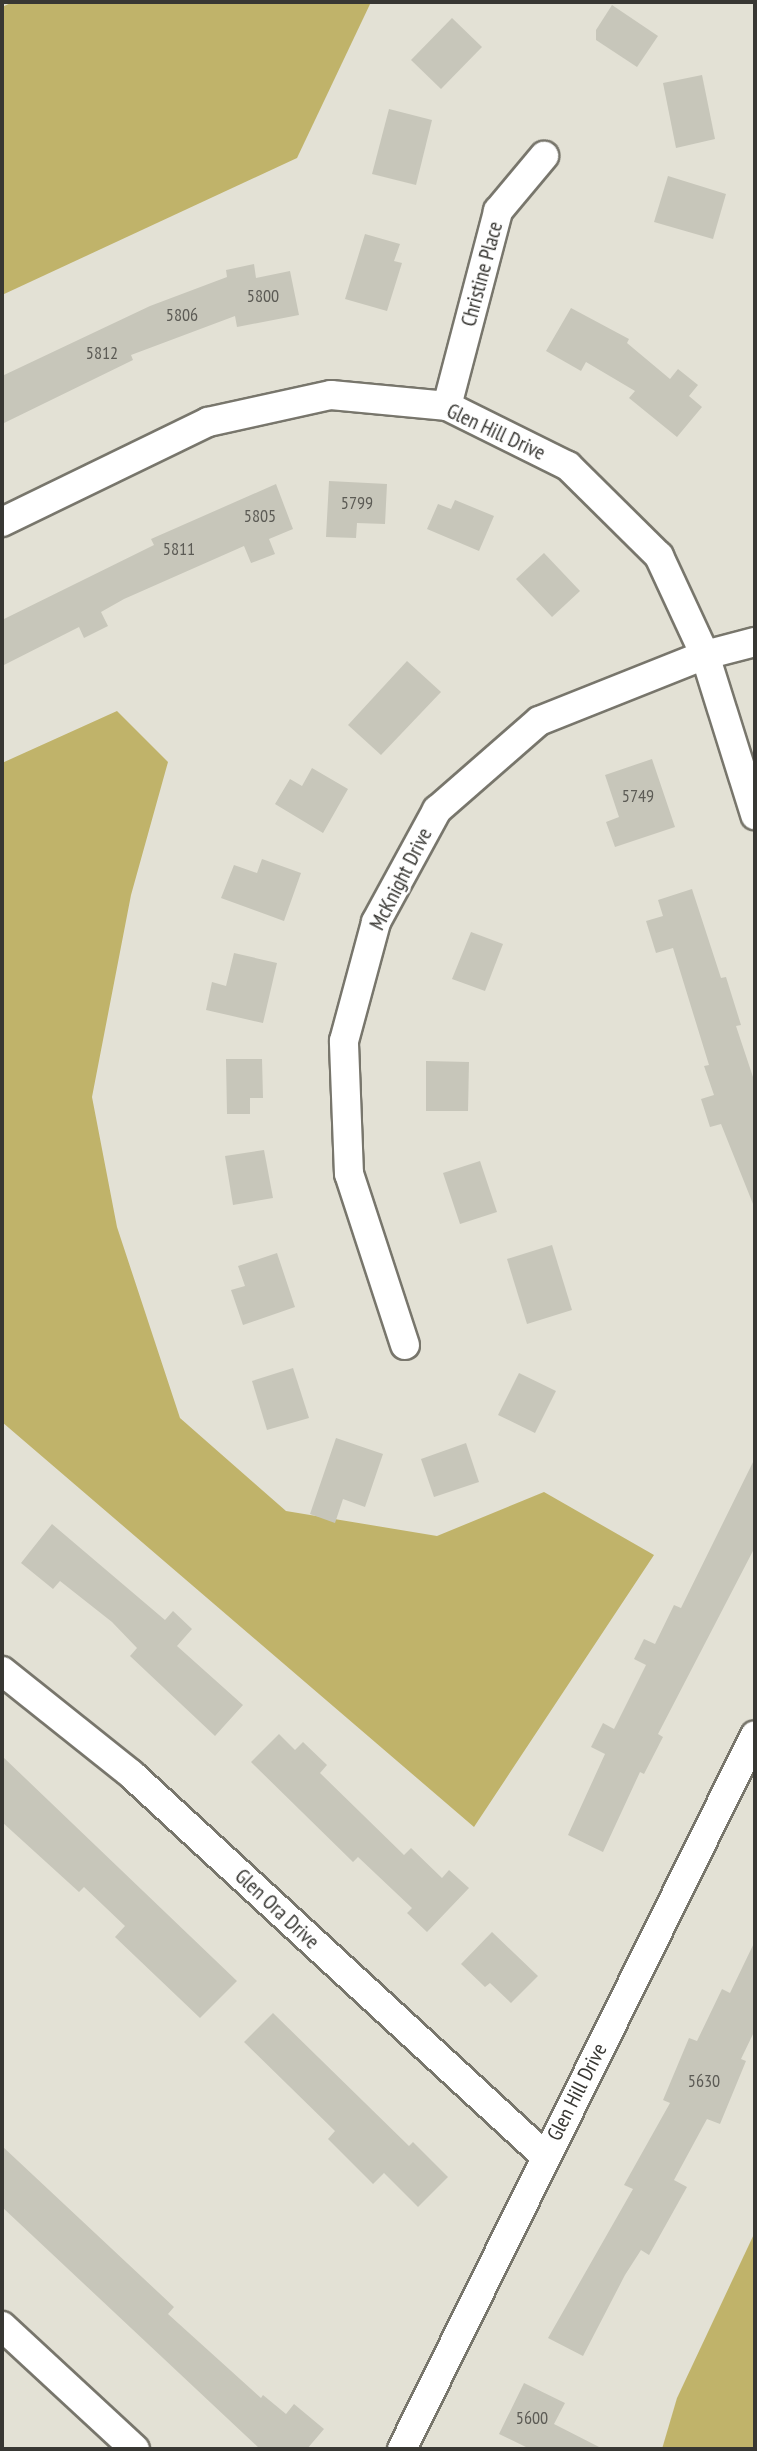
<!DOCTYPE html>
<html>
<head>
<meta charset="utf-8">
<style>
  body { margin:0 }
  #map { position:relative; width:757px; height:2451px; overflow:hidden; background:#e3e1d5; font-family:"PT Sans Narrow",sans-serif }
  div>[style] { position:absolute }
  .forest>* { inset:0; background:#c0b36a }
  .building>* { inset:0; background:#c7c6ba }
  .roads { filter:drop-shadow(2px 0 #78766c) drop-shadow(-2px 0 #78766c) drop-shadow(0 2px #78766c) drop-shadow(0 -2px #78766c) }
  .minor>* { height:28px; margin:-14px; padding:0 14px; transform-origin:14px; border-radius:14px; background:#fff }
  span { translate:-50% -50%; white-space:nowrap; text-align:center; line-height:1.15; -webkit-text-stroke:5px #fff; paint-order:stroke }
  .number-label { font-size:18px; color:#5c5b55 }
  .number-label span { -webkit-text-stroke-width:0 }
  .street-label { font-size:21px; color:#383733 }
  .frame { position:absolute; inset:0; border:4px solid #383733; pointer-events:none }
</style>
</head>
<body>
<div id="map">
  <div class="forest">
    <i style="clip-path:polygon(13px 2px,371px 2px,297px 158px,2px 295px,2px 7px)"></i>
    <i style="clip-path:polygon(117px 711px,168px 762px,131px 895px,92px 1097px,117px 1227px,180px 1418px,286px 1511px,437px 1536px,544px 1492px,654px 1555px,474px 1827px,2px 1422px,2px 763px)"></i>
    <i style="clip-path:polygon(755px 2232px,755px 2449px,662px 2449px,677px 2398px)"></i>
  </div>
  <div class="building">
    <i style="clip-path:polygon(612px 5px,658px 36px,637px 67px,596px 40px,596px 30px)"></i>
    <i style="clip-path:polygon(452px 18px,482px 47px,441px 89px,411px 60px)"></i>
    <i style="clip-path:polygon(702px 75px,715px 139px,676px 148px,663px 83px)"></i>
    <i style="clip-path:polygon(389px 109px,432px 120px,416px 185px,372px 174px)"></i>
    <i style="clip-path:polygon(668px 176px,726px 194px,713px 239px,654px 222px)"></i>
    <i style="clip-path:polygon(365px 234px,400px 244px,394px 261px,402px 263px,387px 311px,345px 299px)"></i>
    <i style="clip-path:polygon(254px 264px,256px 278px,290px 271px,299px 315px,237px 327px,235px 316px,131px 355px,133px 360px,2px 424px,2px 376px,150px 306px,227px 277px,226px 270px)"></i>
    <i style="clip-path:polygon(571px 308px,629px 339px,627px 343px,670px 379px,678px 369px,698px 385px,689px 396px,702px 407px,677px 437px,629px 398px,635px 391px,586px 362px,581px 371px,546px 351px)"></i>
    <i style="clip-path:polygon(329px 481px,387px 484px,385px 524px,357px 523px,356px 538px,326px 537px)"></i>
    <i style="clip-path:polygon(276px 484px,293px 529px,269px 539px,275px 554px,251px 563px,244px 546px,124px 599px,101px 612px,108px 626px,84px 638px,79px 627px,2px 666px,2px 620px,154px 545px,151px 539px)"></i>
    <i style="clip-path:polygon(455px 500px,494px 516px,479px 551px,427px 529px,438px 504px,451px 509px)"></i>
    <i style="clip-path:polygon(544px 553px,580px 591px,552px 617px,516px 579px)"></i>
    <i style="clip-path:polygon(407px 661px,441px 692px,381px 755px,348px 725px)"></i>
    <i style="clip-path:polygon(652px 759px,675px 827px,615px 847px,606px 822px,619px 817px,605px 775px)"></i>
    <i style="clip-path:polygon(312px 768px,348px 789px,323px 833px,275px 804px,290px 779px,302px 786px)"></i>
    <i style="clip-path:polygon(262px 859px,301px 873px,284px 921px,221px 898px,234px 865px,257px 873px)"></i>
    <i style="clip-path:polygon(692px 889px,721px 978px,726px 977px,741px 1025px,736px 1026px,755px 1083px,755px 1209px,721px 1124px,710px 1127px,701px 1099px,714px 1095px,704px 1066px,709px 1065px,673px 948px,656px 953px,646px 921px,663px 916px,658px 900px)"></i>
    <i style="clip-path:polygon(471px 932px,503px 944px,485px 991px,452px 979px)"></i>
    <i style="clip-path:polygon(234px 953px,277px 963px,263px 1023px,206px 1010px,212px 982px,226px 986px)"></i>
    <i style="clip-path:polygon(226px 1059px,262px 1059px,263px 1098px,250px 1098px,250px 1114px,227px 1114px)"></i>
    <i style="clip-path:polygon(426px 1061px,469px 1062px,468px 1111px,426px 1111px)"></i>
    <i style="clip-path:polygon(264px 1150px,273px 1198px,233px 1205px,225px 1156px)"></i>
    <i style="clip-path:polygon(480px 1161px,497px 1212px,460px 1224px,443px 1173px)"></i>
    <i style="clip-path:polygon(552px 1245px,572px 1310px,527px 1324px,507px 1259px)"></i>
    <i style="clip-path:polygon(277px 1253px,295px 1307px,243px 1325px,231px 1290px,245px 1286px,238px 1266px)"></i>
    <i style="clip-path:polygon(293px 1368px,309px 1418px,267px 1430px,252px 1381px)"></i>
    <i style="clip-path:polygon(519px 1373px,556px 1391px,535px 1433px,498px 1415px)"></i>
    <i style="clip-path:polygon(336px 1438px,383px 1454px,365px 1507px,343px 1499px,335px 1523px,310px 1514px)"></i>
    <i style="clip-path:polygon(466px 1443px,479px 1482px,434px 1497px,421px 1459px)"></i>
    <i style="clip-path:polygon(755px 1458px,755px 1547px,658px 1734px,663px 1737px,644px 1774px,640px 1772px,603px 1852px,568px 1835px,605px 1754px,591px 1747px,603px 1723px,614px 1729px,646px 1665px,634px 1659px,644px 1639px,655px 1644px,674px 1605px,681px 1608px)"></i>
    <i style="clip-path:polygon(52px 1524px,165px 1620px,173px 1611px,192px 1629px,177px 1646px,243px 1705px,215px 1736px,130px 1656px,137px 1648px,112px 1622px,60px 1581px,53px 1589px,21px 1563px)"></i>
    <i style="clip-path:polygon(279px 1734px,295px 1750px,303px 1742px,327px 1765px,320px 1773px,404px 1855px,411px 1848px,442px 1878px,449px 1870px,469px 1888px,427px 1932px,407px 1913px,412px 1908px,358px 1857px,353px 1862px,251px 1762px)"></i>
    <i style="clip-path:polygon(2px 1756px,237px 1981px,200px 2018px,115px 1937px,125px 1926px,84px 1887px,79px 1892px,2px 1822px)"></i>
    <i style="clip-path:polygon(492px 1932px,538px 1976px,511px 2003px,490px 1983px,485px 1987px,461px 1964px)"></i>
    <i style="clip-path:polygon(755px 1941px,755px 2030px,741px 2059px,746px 2061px,720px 2124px,707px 2119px,674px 2180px,687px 2187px,649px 2255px,641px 2250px,625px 2275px,583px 2356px,548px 2338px,633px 2189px,624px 2185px,670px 2103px,663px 2100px,689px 2038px,697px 2041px,722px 1989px,730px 1993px)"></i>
    <i style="clip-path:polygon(273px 2013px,409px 2146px,413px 2142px,448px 2177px,418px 2207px,384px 2173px,373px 2184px,328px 2139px,335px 2131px,244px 2042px)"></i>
    <i style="clip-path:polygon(2px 2146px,174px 2307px,168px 2314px,261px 2398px,263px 2395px,286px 2414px,294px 2404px,324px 2429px,307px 2449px,260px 2449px,2px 2207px)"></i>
    <i style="clip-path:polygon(524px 2383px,565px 2403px,554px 2424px,603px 2449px,530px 2449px,499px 2434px)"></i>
  </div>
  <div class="roads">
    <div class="minor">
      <i style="left:447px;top:406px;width:202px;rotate:-75.3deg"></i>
      <i style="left:498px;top:211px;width:72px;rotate:-50.1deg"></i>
      <i style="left:2px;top:522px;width:229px;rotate:-25.9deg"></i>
      <i style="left:208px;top:422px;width:126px;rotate:-12.4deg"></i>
      <i style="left:331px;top:395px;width:117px;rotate:5.4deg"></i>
      <i style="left:447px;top:406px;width:135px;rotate:26.4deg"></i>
      <i style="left:568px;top:466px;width:128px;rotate:44.7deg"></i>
      <i style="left:659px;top:556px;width:109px;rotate:65.1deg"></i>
      <i style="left:705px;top:655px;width:168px;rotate:72.6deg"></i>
      <i style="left:405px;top:1345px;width:180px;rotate:-108.1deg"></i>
      <i style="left:349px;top:1174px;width:133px;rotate:-92.2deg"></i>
      <i style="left:344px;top:1041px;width:123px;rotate:-74.9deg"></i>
      <i style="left:376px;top:922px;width:128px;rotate:-61.4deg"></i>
      <i style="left:437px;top:810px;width:135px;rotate:-41.1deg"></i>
      <i style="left:539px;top:721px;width:179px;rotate:-21.7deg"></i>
      <i style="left:705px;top:655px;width:52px;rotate:-14.6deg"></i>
      <i style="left:2px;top:1671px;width:165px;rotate:38.6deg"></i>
      <i style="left:131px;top:1774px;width:563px;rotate:42.7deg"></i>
      <i style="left:2px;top:2326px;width:181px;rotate:42.8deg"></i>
      <i style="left:402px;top:2449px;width:796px;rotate:-63.69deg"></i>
    </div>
  </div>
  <div class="number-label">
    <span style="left:263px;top:296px">5800</span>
    <span style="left:182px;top:315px">5806</span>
    <span style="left:102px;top:353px">5812</span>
    <span style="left:357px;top:503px">5799</span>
    <span style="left:260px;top:516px">5805</span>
    <span style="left:179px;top:549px">5811</span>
    <span style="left:638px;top:796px">5749</span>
    <span style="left:704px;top:2081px">5630</span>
    <span style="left:532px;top:2418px">5600</span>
  </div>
  <div class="street-label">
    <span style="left:482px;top:274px;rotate:-75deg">Christine Place</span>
    <span style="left:496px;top:432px;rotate:25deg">Glen Hill Drive</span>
    <span style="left:401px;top:879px;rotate:-63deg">McKnight Drive</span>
    <span style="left:277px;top:1909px;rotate:43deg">Glen Ora Drive</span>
    <span style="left:577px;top:2092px;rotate:-63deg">Glen Hill Drive</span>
  </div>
  <div class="frame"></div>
</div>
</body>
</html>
